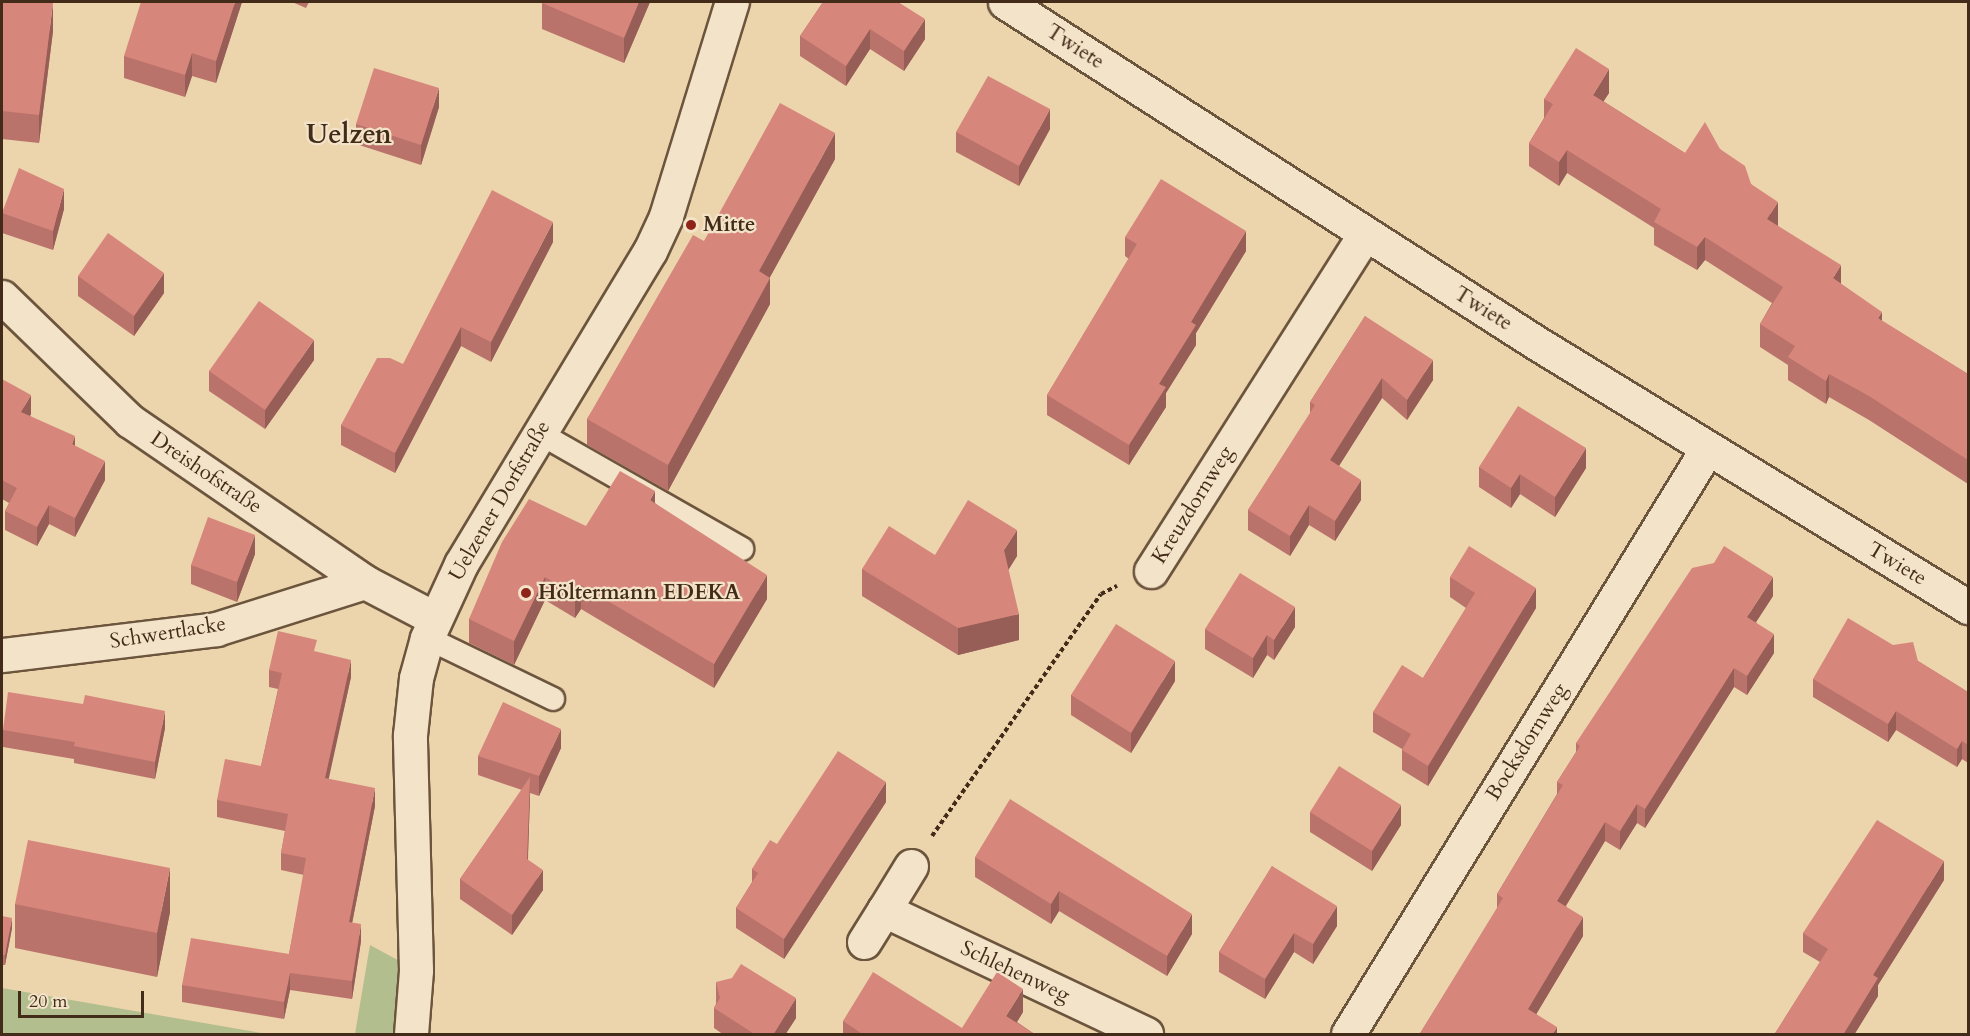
<!DOCTYPE html>
<html>
<head>
<meta charset="utf-8">
<style>
  body { margin:0 }
  #map { position:relative; width:1970px; height:1036px; overflow:hidden; background:#ecd4ac; font-family:Cardo,serif }
  div>[style] { position:absolute }
  .green>* { inset:0; background:#b2be8e }
  .path>* { height:4px; margin-top:-2px; transform-origin:0; background:repeating-linear-gradient(90deg,#422b18 0 4.5px,transparent 0 7.5px) }
  .roads { filter:drop-shadow(2px 0 #6c553d) drop-shadow(-2px 0 #6c553d) drop-shadow(0 2px #6c553d) drop-shadow(0 -2px #6c553d) }
  .service>* { height:22px; margin:-11px; padding:0 11px; transform-origin:11px; border-radius:11px; background:#f3e3c9 }
  .minor>* { height:33px; margin:-16.5px; padding:0 16.5px; transform-origin:16.5px; border-radius:16.5px; background:#f3e3c9 }
  .tertiary>* { height:33px; margin:-16.5px; padding:0 16.5px; transform-origin:16.5px; border-radius:16.5px; background:#f3e3c9 }
  .wall>* { inset:0; background:#b9736b }
  .shaded-wall>* { inset:0; background:#965e57 }
  .building>* { inset:0; background:#d7867c }
  .dots>* { width:16px; height:16px; translate:-50% -50%; box-sizing:border-box; border:3px solid #f3e3c9; border-radius:50% }
  span { translate:-50% -50%; white-space:nowrap; text-align:center; line-height:1.15; -webkit-text-stroke:4.5px #f3e3c9; paint-order:stroke }
  .street-label { font-size:21px; color:#422b18 }
  .poi-label { font-size:21px; color:#422b18; font-weight:700 }
  .left { translate:0 -50%; text-align:left }
  .district-label { font-size:27px; color:#422b18; font-weight:700 }
  .frame { position:absolute; inset:0; border:3px solid #422b18; pointer-events:none }
  .scale { position:absolute; left:18px; top:991px; width:126px; height:27px; box-sizing:border-box; border:3px solid #422b18; border-top:0; padding-left:8px; font-size:18px; line-height:21px; white-space:nowrap; color:#422b18; -webkit-text-stroke:4px #f3e3c9; paint-order:stroke }
</style>
</head>
<body>
<div id="map">
  <div class="green">
    <i style="clip-path:polygon(370px 945px,416px 970px,411px 1034px,355px 1034px)"></i>
    <i style="clip-path:polygon(2px 988px,267px 1034px,2px 1034px)"></i>
  </div>
  <div class="path">
    <i style="left:932px;top:836px;width:295px;rotate:-55.1deg"></i>
    <i style="left:1101px;top:594px;width:18px;rotate:-27deg"></i>
  </div>
  <div class="roads">
    <div class="service">
      <i style="left:539px;top:433px;width:234px;rotate:29.7deg"></i>
      <i style="left:427px;top:638px;width:140px;rotate:25.8deg"></i>
    </div>
    <div class="minor">
      <i style="left:2px;top:297px;width:178px;rotate:44.1deg"></i>
      <i style="left:130px;top:421px;width:285px;rotate:34.4deg"></i>
      <i style="left:365px;top:582px;width:78px;rotate:27.6deg"></i>
      <i style="left:1151px;top:571px;width:399px;rotate:-57.6deg"></i>
      <i style="left:2px;top:655px;width:216px;rotate:-6.9deg"></i>
      <i style="left:216px;top:629px;width:156px;rotate:-17.5deg"></i>
      <i style="left:911px;top:866px;width:52px;rotate:121.5deg"></i>
      <i style="left:884px;top:910px;width:290px;rotate:25.3deg"></i>
      <i style="left:864px;top:942px;width:38px;rotate:-58deg"></i>
      <i style="left:1348px;top:1034px;width:686px;rotate:-58.46deg"></i>
    </div>
    <div class="tertiary">
      <i style="left:1005px;top:2px;width:630px;rotate:32.68deg"></i>
      <i style="left:1535px;top:342px;width:508px;rotate:31.47deg"></i>
      <i style="left:411px;top:1034px;width:64px;rotate:-85.5deg"></i>
      <i style="left:416px;top:970px;width:235px;rotate:-91.5deg"></i>
      <i style="left:410px;top:735px;width:57px;rotate:-84deg"></i>
      <i style="left:416px;top:678px;width:41px;rotate:-74.6deg"></i>
      <i style="left:427px;top:638px;width:81px;rotate:-65.3deg"></i>
      <i style="left:461px;top:564px;width:366px;rotate:-58.9deg"></i>
      <i style="left:650px;top:251px;width:38px;rotate:-65deg"></i>
      <i style="left:666px;top:216px;width:224px;rotate:-72.9deg"></i>
    </div>
  </div>
  <div class="wall">
    <i style="clip-path:polygon(2px 2px,53px 31px,39px 143px,2px 139px)"></i>
    <i style="clip-path:polygon(242px 2px,216px 83px,192px 76px,185px 97px,124px 78px,124px 56px)"></i>
    <i style="clip-path:polygon(292px 2px,309px 2px,306px 8px)"></i>
    <i style="clip-path:polygon(650px 2px,624px 63px,542px 29px,542px 3px)"></i>
    <i style="clip-path:polygon(823px 2px,925px 39px,904px 71px,870px 49px,846px 86px,800px 56px,800px 36px)"></i>
    <i style="clip-path:polygon(1609px 93px,1603px 101px,1685px 153px,1720px 149px,1751px 184px,1778px 225px,1778px 226px,1841px 284px,1882px 321px,1968px 374px,1968px 484px,1869px 420px,1829px 397px,1826px 404px,1788px 380px,1788px 365px,1760px 347px,1760px 324px,1772px 303px,1705px 260px,1697px 270px,1654px 245px,1654px 228px,1567px 173px,1559px 186px,1529px 166px,1529px 143px,1544px 118px,1544px 99px)"></i>
    <i style="clip-path:polygon(439px 107px,421px 165px,356px 144px,356px 124px)"></i>
    <i style="clip-path:polygon(1050px 129px,1019px 186px,956px 152px,956px 132px)"></i>
    <i style="clip-path:polygon(835px 159px,770px 277px,770px 304px,668px 491px,587px 445px,587px 419px,704px 241px)"></i>
    <i style="clip-path:polygon(64px 209px,53px 250px,2px 233px,2px 213px)"></i>
    <i style="clip-path:polygon(1125px 237px,1246px 251px,1196px 333px,1196px 345px,1166px 393px,1166px 407px,1129px 465px,1047px 415px,1047px 395px,1129px 259px,1125px 256px)"></i>
    <i style="clip-path:polygon(553px 242px,491px 362px,461px 346px,395px 473px,341px 445px,341px 425px,403px 364px)"></i>
    <i style="clip-path:polygon(78px 276px,164px 293px,134px 336px,78px 296px)"></i>
    <i style="clip-path:polygon(1365px 316px,1433px 380px,1407px 420px,1382px 398px,1339px 466px,1361px 500px,1335px 541px,1309px 525px,1290px 556px,1248px 530px,1248px 510px,1310px 414px,1310px 402px)"></i>
    <i style="clip-path:polygon(314px 360px,265px 429px,209px 391px,209px 371px)"></i>
    <i style="clip-path:polygon(2px 379px,31px 414px,30px 416px,75px 446px,105px 480px,75px 537px,49px 524px,37px 546px,5px 530px,5px 511px,9px 503px,2px 499px)"></i>
    <i style="clip-path:polygon(1479px 467px,1586px 468px,1555px 517px,1520px 494px,1511px 508px,1479px 487px)"></i>
    <i style="clip-path:polygon(655px 503px,767px 599px,714px 688px,581px 609px,575px 618px,545px 600px,514px 665px,469px 643px,469px 619px,586px 526px)"></i>
    <i style="clip-path:polygon(255px 554px,237px 602px,191px 584px,191px 565px)"></i>
    <i style="clip-path:polygon(935px 555px,1017px 556px,1008px 570px,1019px 640px,958px 655px,862px 596px,862px 569px)"></i>
    <i style="clip-path:polygon(1450px 577px,1536px 608px,1428px 786px,1402px 770px,1402px 749px,1373px 732px,1373px 712px,1423px 678px,1466px 608px,1450px 597px)"></i>
    <i style="clip-path:polygon(1773px 596px,1756px 622px,1774px 653px,1747px 695px,1734px 687px,1645px 828px,1637px 823px,1620px 850px,1605px 841px,1566px 906px,1583px 936px,1536px 1014px,1557px 1035px,1419px 1035px,1497px 909px,1497px 894px,1557px 794px,1557px 782px,1576px 752px,1576px 743px)"></i>
    <i style="clip-path:polygon(1295px 627px,1274px 660px,1267px 655px,1253px 678px,1205px 649px,1205px 629px)"></i>
    <i style="clip-path:polygon(317px 652px,351px 677px,328px 779px,375px 806px,352px 923px,361px 941px,352px 999px,290px 990px,284px 1019px,182px 1002px,182px 985px,289px 954px,304px 875px,281px 870px,281px 853px,285px 831px,217px 817px,217px 800px,261px 766px,278px 689px,269px 687px,269px 670px)"></i>
    <i style="clip-path:polygon(1918px 661px,1968px 692px,1968px 763px,1962px 759px,1957px 767px,1896px 730px,1888px 742px,1813px 697px,1813px 679px)"></i>
    <i style="clip-path:polygon(1175px 681px,1131px 753px,1071px 715px,1071px 695px)"></i>
    <i style="clip-path:polygon(165px 728px,155px 779px,74px 763px,74px 759px,3px 747px,3px 730px)"></i>
    <i style="clip-path:polygon(561px 748px,539px 796px,530px 793px,528px 860px,543px 890px,512px 935px,460px 899px,460px 879px,522px 790px,478px 775px,478px 756px)"></i>
    <i style="clip-path:polygon(886px 802px,784px 959px,736px 928px,736px 908px,752px 882px,752px 869px,777px 844px)"></i>
    <i style="clip-path:polygon(1310px 812px,1401px 825px,1372px 871px,1310px 832px)"></i>
    <i style="clip-path:polygon(975px 857px,1192px 934px,1167px 976px,1059px 911px,1051px 924px,975px 877px)"></i>
    <i style="clip-path:polygon(1272px 866px,1337px 926px,1313px 964px,1294px 952px,1265px 999px,1219px 972px,1219px 952px)"></i>
    <i style="clip-path:polygon(1944px 880px,1878px 985px,1878px 996px,1854px 1035px,1774px 1035px,1820px 962px,1803px 952px,1803px 933px)"></i>
    <i style="clip-path:polygon(15px 904px,170px 912px,157px 977px,15px 948px)"></i>
    <i style="clip-path:polygon(2px 916px,12px 928px,5px 965px,2px 965px)"></i>
    <i style="clip-path:polygon(716px 982px,796px 1018px,785px 1035px,724px 1035px,714px 1028px,714px 1008px,716px 1004px)"></i>
    <i style="clip-path:polygon(1023px 1012px,1017px 1022px,1036px 1035px,843px 1035px,843px 1021px,962px 1028px)"></i>
  </div>
  <div class="shaded-wall">
    <i style="clip-path:polygon(235px 2px,242px 2px,216px 83px,216px 61px)"></i>
    <i style="clip-path:polygon(639px 2px,650px 2px,624px 63px,624px 38px)"></i>
    <i style="clip-path:polygon(53px 3px,53px 31px,39px 143px,39px 115px)"></i>
    <i style="clip-path:polygon(925px 19px,925px 39px,904px 71px,904px 51px)"></i>
    <i style="clip-path:polygon(870px 29px,870px 49px,846px 86px,846px 66px)"></i>
    <i style="clip-path:polygon(192px 53px,192px 76px,185px 97px,185px 75px)"></i>
    <i style="clip-path:polygon(1609px 69px,1609px 93px,1593px 118px,1593px 95px)"></i>
    <i style="clip-path:polygon(439px 88px,439px 107px,421px 165px,421px 145px)"></i>
    <i style="clip-path:polygon(1050px 109px,1050px 129px,1019px 186px,1019px 166px)"></i>
    <i style="clip-path:polygon(835px 133px,835px 159px,759px 297px,759px 271px)"></i>
    <i style="clip-path:polygon(1567px 150px,1567px 173px,1559px 186px,1559px 162px)"></i>
    <i style="clip-path:polygon(64px 189px,64px 209px,53px 250px,53px 231px)"></i>
    <i style="clip-path:polygon(1778px 202px,1778px 225px,1767px 242px,1767px 219px)"></i>
    <i style="clip-path:polygon(553px 222px,553px 242px,491px 362px,491px 342px)"></i>
    <i style="clip-path:polygon(1246px 231px,1246px 251px,1196px 333px,1196px 345px,1166px 393px,1166px 407px,1129px 465px,1129px 445px,1159px 384px,1191px 322px)"></i>
    <i style="clip-path:polygon(1705px 237px,1705px 260px,1697px 270px,1697px 247px)"></i>
    <i style="clip-path:polygon(1841px 265px,1841px 288px,1833px 278px)"></i>
    <i style="clip-path:polygon(164px 273px,164px 293px,134px 336px,134px 316px)"></i>
    <i style="clip-path:polygon(770px 278px,770px 304px,668px 491px,668px 465px)"></i>
    <i style="clip-path:polygon(1882px 312px,1882px 335px,1878px 318px)"></i>
    <i style="clip-path:polygon(461px 327px,461px 346px,395px 473px,395px 453px)"></i>
    <i style="clip-path:polygon(314px 340px,314px 360px,265px 429px,265px 410px)"></i>
    <i style="clip-path:polygon(1433px 360px,1433px 380px,1407px 420px,1407px 400px)"></i>
    <i style="clip-path:polygon(1829px 374px,1829px 397px,1826px 404px,1826px 381px)"></i>
    <i style="clip-path:polygon(1382px 378px,1382px 398px,1330px 480px,1330px 460px)"></i>
    <i style="clip-path:polygon(31px 395px,31px 414px,21px 431px,21px 412px)"></i>
    <i style="clip-path:polygon(75px 436px,75px 455px,72px 444px)"></i>
    <i style="clip-path:polygon(1586px 448px,1586px 468px,1555px 517px,1555px 497px)"></i>
    <i style="clip-path:polygon(105px 461px,105px 480px,75px 537px,75px 518px)"></i>
    <i style="clip-path:polygon(1520px 474px,1520px 494px,1511px 508px,1511px 488px)"></i>
    <i style="clip-path:polygon(1361px 480px,1361px 500px,1335px 541px,1335px 521px)"></i>
    <i style="clip-path:polygon(655px 491px,655px 515px,650px 500px)"></i>
    <i style="clip-path:polygon(49px 505px,49px 524px,37px 546px,37px 527px)"></i>
    <i style="clip-path:polygon(1309px 505px,1309px 525px,1290px 556px,1290px 536px)"></i>
    <i style="clip-path:polygon(1017px 530px,1017px 556px,1004px 577px,1004px 550px)"></i>
    <i style="clip-path:polygon(255px 535px,255px 554px,237px 602px,237px 582px)"></i>
    <i style="clip-path:polygon(767px 575px,767px 599px,714px 688px,714px 664px)"></i>
    <i style="clip-path:polygon(545px 577px,545px 600px,514px 665px,514px 641px)"></i>
    <i style="clip-path:polygon(1773px 577px,1773px 596px,1747px 636px,1747px 617px)"></i>
    <i style="clip-path:polygon(581px 585px,581px 609px,575px 618px,575px 595px)"></i>
    <i style="clip-path:polygon(1536px 588px,1536px 608px,1428px 786px,1428px 766px)"></i>
    <i style="clip-path:polygon(1295px 607px,1295px 627px,1274px 660px,1274px 640px)"></i>
    <i style="clip-path:polygon(1019px 614px,1019px 640px,958px 655px,958px 628px)"></i>
    <i style="clip-path:polygon(1774px 634px,1774px 653px,1747px 695px,1747px 676px)"></i>
    <i style="clip-path:polygon(1267px 635px,1267px 655px,1253px 678px,1253px 658px)"></i>
    <i style="clip-path:polygon(351px 660px,351px 677px,325px 796px,325px 778px)"></i>
    <i style="clip-path:polygon(1175px 661px,1175px 681px,1131px 753px,1131px 733px)"></i>
    <i style="clip-path:polygon(1734px 668px,1734px 687px,1645px 828px,1645px 809px)"></i>
    <i style="clip-path:polygon(165px 711px,165px 728px,155px 779px,155px 762px)"></i>
    <i style="clip-path:polygon(1896px 711px,1896px 730px,1888px 742px,1888px 724px)"></i>
    <i style="clip-path:polygon(561px 729px,561px 748px,539px 796px,539px 776px)"></i>
    <i style="clip-path:polygon(1962px 741px,1962px 759px,1957px 767px,1957px 749px)"></i>
    <i style="clip-path:polygon(530px 777px,530px 797px,527px 879px,527px 859px)"></i>
    <i style="clip-path:polygon(886px 782px,886px 802px,784px 959px,784px 939px)"></i>
    <i style="clip-path:polygon(375px 788px,375px 806px,349px 939px,349px 922px)"></i>
    <i style="clip-path:polygon(1637px 804px,1637px 823px,1620px 850px,1620px 831px)"></i>
    <i style="clip-path:polygon(1401px 805px,1401px 825px,1372px 871px,1372px 851px)"></i>
    <i style="clip-path:polygon(1605px 822px,1605px 841px,1557px 920px,1557px 901px)"></i>
    <i style="clip-path:polygon(1944px 861px,1944px 880px,1878px 985px,1878px 996px,1854px 1035px,1843px 1035px,1873px 975px)"></i>
    <i style="clip-path:polygon(170px 868px,170px 912px,157px 977px,157px 933px)"></i>
    <i style="clip-path:polygon(543px 870px,543px 890px,512px 935px,512px 915px)"></i>
    <i style="clip-path:polygon(1059px 891px,1059px 911px,1051px 924px,1051px 904px)"></i>
    <i style="clip-path:polygon(1337px 906px,1337px 926px,1313px 964px,1313px 944px)"></i>
    <i style="clip-path:polygon(1192px 914px,1192px 934px,1167px 976px,1167px 956px)"></i>
    <i style="clip-path:polygon(1583px 917px,1583px 936px,1528px 1028px,1528px 1009px)"></i>
    <i style="clip-path:polygon(12px 918px,12px 928px,5px 965px,5px 955px)"></i>
    <i style="clip-path:polygon(361px 924px,361px 941px,352px 999px,352px 981px)"></i>
    <i style="clip-path:polygon(1294px 933px,1294px 952px,1265px 999px,1265px 979px)"></i>
    <i style="clip-path:polygon(290px 973px,290px 990px,284px 1019px,284px 1002px)"></i>
    <i style="clip-path:polygon(1023px 989px,1023px 1012px,1009px 1035px,1006px 1016px)"></i>
    <i style="clip-path:polygon(796px 998px,796px 1018px,785px 1035px,773px 1035px)"></i>
    <i style="clip-path:polygon(1557px 1027px,1557px 1035px,1552px 1035px)"></i>
  </div>
  <div class="building">
    <i style="clip-path:polygon(2px 2px,40px 2px,53px 3px,39px 115px,2px 111px)"></i>
    <i style="clip-path:polygon(141px 2px,235px 2px,216px 61px,192px 53px,185px 75px,124px 56px)"></i>
    <i style="clip-path:polygon(542px 2px,639px 2px,624px 38px,542px 3px)"></i>
    <i style="clip-path:polygon(823px 2px,898px 2px,925px 19px,904px 51px,870px 29px,846px 66px,800px 36px)"></i>
    <i style="clip-path:polygon(1576px 48px,1609px 69px,1593px 95px,1685px 153px,1705px 122px,1720px 149px,1745px 166px,1751px 184px,1778px 202px,1767px 219px,1841px 265px,1833px 278px,1882px 312px,1878px 318px,1968px 374px,1968px 460px,1869px 396px,1829px 374px,1826px 381px,1788px 357px,1795px 346px,1760px 324px,1783px 287px,1705px 237px,1697px 247px,1654px 222px,1661px 209px,1567px 150px,1559px 162px,1529px 143px,1553px 104px,1544px 99px)"></i>
    <i style="clip-path:polygon(374px 68px,439px 88px,421px 145px,356px 124px)"></i>
    <i style="clip-path:polygon(988px 76px,1050px 109px,1019px 166px,956px 132px)"></i>
    <i style="clip-path:polygon(780px 103px,835px 133px,759px 271px,770px 278px,668px 465px,587px 419px,693px 235px,704px 241px)"></i>
    <i style="clip-path:polygon(19px 168px,64px 189px,53px 231px,2px 213px)"></i>
    <i style="clip-path:polygon(1161px 179px,1246px 231px,1191px 322px,1196px 325px,1159px 384px,1166px 387px,1129px 445px,1047px 395px,1137px 244px,1125px 237px)"></i>
    <i style="clip-path:polygon(492px 190px,553px 222px,491px 342px,461px 327px,395px 453px,341px 425px,377px 358px,390px 358px,403px 364px)"></i>
    <i style="clip-path:polygon(108px 233px,164px 273px,134px 316px,78px 276px)"></i>
    <i style="clip-path:polygon(259px 301px,314px 340px,265px 410px,209px 371px)"></i>
    <i style="clip-path:polygon(1365px 316px,1433px 360px,1407px 400px,1382px 378px,1330px 460px,1361px 480px,1335px 521px,1309px 505px,1290px 536px,1248px 510px,1315px 405px,1310px 402px)"></i>
    <i style="clip-path:polygon(2px 379px,31px 395px,21px 412px,75px 436px,72px 444px,105px 461px,75px 518px,49px 505px,37px 527px,5px 511px,17px 488px,2px 480px)"></i>
    <i style="clip-path:polygon(1518px 406px,1586px 448px,1555px 497px,1520px 474px,1511px 488px,1479px 467px)"></i>
    <i style="clip-path:polygon(620px 471px,655px 491px,650px 500px,767px 575px,714px 664px,581px 585px,575px 595px,545px 577px,514px 641px,469px 619px,502px 542px,529px 499px,586px 526px)"></i>
    <i style="clip-path:polygon(968px 500px,1017px 530px,1004px 550px,1019px 614px,958px 628px,862px 569px,889px 526px,935px 555px)"></i>
    <i style="clip-path:polygon(208px 517px,255px 535px,237px 582px,191px 565px)"></i>
    <i style="clip-path:polygon(1469px 546px,1536px 588px,1428px 766px,1402px 750px,1411px 734px,1373px 712px,1402px 665px,1423px 678px,1475px 593px,1450px 577px)"></i>
    <i style="clip-path:polygon(1724px 546px,1773px 577px,1747px 617px,1774px 634px,1747px 676px,1734px 668px,1645px 809px,1637px 804px,1620px 831px,1605px 822px,1557px 901px,1583px 917px,1528px 1009px,1557px 1027px,1552px 1035px,1419px 1035px,1503px 898px,1497px 894px,1563px 785px,1557px 782px,1580px 746px,1576px 743px,1692px 568px,1714px 563px)"></i>
    <i style="clip-path:polygon(1240px 573px,1295px 607px,1274px 640px,1267px 635px,1253px 658px,1205px 629px)"></i>
    <i style="clip-path:polygon(1848px 618px,1893px 645px,1913px 642px,1918px 661px,1968px 692px,1968px 745px,1962px 741px,1957px 749px,1896px 711px,1888px 724px,1813px 679px)"></i>
    <i style="clip-path:polygon(1116px 624px,1175px 661px,1131px 733px,1071px 695px)"></i>
    <i style="clip-path:polygon(278px 631px,317px 640px,314px 651px,351px 660px,325px 778px,375px 788px,349px 922px,361px 924px,352px 981px,290px 973px,284px 1002px,182px 985px,191px 938px,289px 954px,306px 858px,281px 853px,288px 814px,217px 800px,225px 759px,261px 766px,282px 673px,269px 670px)"></i>
    <i style="clip-path:polygon(8px 692px,83px 704px,85px 695px,165px 711px,155px 762px,74px 746px,75px 742px,3px 730px)"></i>
    <i style="clip-path:polygon(503px 702px,561px 729px,539px 776px,478px 756px)"></i>
    <i style="clip-path:polygon(838px 751px,886px 782px,784px 939px,736px 908px,758px 873px,752px 869px,770px 840px,777px 844px)"></i>
    <i style="clip-path:polygon(1339px 766px,1401px 805px,1372px 851px,1310px 812px)"></i>
    <i style="clip-path:polygon(530px 777px,527px 859px,543px 870px,512px 915px,460px 879px)"></i>
    <i style="clip-path:polygon(1010px 799px,1192px 914px,1167px 956px,1059px 891px,1051px 904px,975px 857px)"></i>
    <i style="clip-path:polygon(1877px 820px,1944px 861px,1873px 975px,1878px 978px,1843px 1035px,1774px 1035px,1828px 949px,1803px 933px)"></i>
    <i style="clip-path:polygon(28px 840px,170px 868px,157px 933px,15px 904px)"></i>
    <i style="clip-path:polygon(1272px 866px,1337px 906px,1313px 944px,1294px 933px,1265px 979px,1219px 952px)"></i>
    <i style="clip-path:polygon(2px 916px,12px 918px,5px 955px,2px 955px)"></i>
    <i style="clip-path:polygon(741px 964px,796px 998px,773px 1035px,756px 1035px,714px 1008px,720px 998px,716px 982px,732px 978px)"></i>
    <i style="clip-path:polygon(873px 972px,962px 1028px,997px 972px,1023px 989px,1006px 1016px,1036px 1035px,864px 1035px,843px 1021px)"></i>
  </div>
  <div class="dots">
    <i style="left:691px;top:225px;background:#8f2418"></i>
    <i style="left:526px;top:593px;background:#8f2418"></i>
  </div>
  <div class="street-label">
    <span style="left:1075px;top:47px;rotate:33deg">Twiete</span>
    <span style="left:1483px;top:309px;rotate:32deg">Twiete</span>
    <span style="left:206px;top:473px;rotate:34deg">Dreishofstraße</span>
    <span style="left:500px;top:501px;rotate:-60deg">Uelzener Dorfstraße</span>
    <span style="left:1193px;top:505px;rotate:-58deg">Kreuzdornweg</span>
    <span style="left:1897px;top:564px;rotate:31deg">Twiete</span>
    <span style="left:168px;top:633px;rotate:-9deg">Schwertlacke</span>
    <span style="left:1527px;top:742px;rotate:-58deg">Bocksdornweg</span>
    <span style="left:1015px;top:972px;rotate:25deg">Schlehenweg</span>
  </div>
  <div class="poi-label">
    <span class="left" style="left:703px;top:225px">Mitte</span>
    <span class="left" style="left:538px;top:593px">Höltermann EDEKA</span>
  </div>
  <div class="district-label">
    <span style="left:349px;top:135px">Uelzen</span>
  </div>
  <div class="frame"></div>
  <div class="scale">20 m</div>
</div>
</body>
</html>
